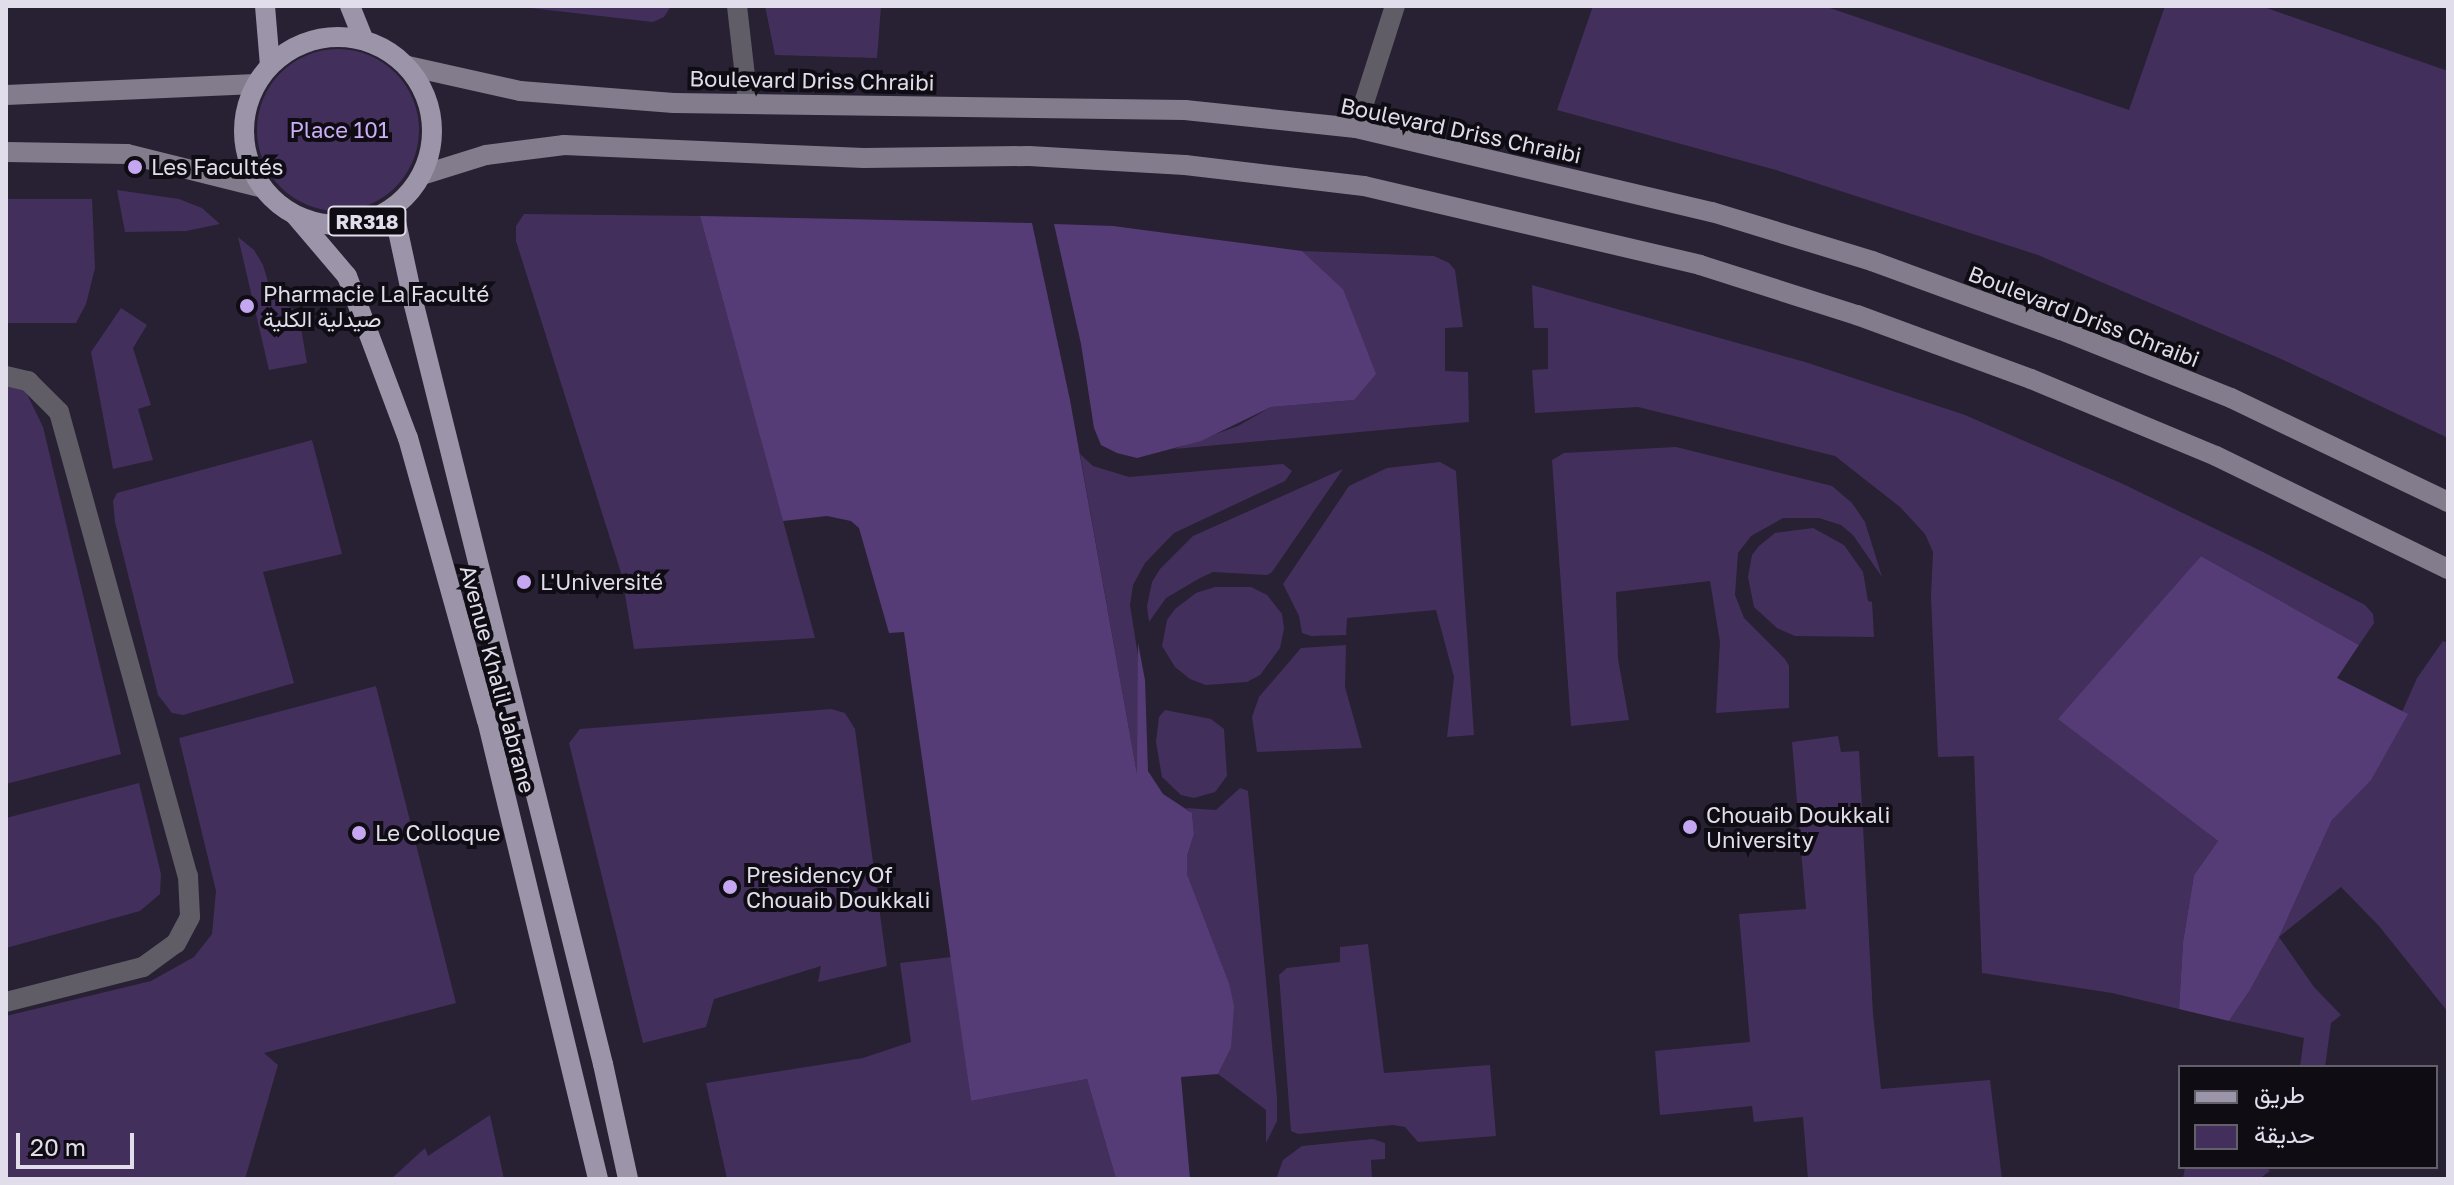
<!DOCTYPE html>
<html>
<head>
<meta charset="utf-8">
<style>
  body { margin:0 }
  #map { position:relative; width:2454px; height:1185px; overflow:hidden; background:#282033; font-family:"Golos Text",Vazirmatn,sans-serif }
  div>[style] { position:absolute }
  .green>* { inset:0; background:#432f5c }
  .round { border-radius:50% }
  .forest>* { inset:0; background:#563c76 }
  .minor>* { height:20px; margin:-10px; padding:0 10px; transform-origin:10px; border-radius:10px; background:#615d67 }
  .secondary>* { height:20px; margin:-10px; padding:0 10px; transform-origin:10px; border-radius:10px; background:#827c8c }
  .primary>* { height:20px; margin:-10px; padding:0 10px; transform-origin:10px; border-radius:10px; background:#9c94a8 }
  .primary>.ring { margin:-10px; padding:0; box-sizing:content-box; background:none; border:20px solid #9c94a8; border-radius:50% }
  .dots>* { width:22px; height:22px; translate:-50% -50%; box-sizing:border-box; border:4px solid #0f0c14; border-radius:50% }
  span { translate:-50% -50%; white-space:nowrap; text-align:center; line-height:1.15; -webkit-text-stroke:8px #0f0c14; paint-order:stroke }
  .shield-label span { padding:2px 6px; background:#0f0c14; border:2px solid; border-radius:6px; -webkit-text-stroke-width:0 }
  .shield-label { font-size:20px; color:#e2ddea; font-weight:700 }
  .street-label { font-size:22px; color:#e2ddea }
  .park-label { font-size:22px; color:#cbaef5 }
  .poi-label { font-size:22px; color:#e2ddea }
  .left { translate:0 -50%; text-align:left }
  .frame { position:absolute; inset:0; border:8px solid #e2ddea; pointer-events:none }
  .legend { position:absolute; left:2178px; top:1065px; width:260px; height:104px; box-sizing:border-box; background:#0f0c14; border:2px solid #63606a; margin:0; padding:10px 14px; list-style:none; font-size:24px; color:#e2ddea }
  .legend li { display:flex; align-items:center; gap:16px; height:40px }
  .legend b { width:40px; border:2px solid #63606a }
  .scale { position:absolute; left:16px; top:1133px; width:118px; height:36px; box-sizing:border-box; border:4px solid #e2ddea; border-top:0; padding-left:10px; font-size:24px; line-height:28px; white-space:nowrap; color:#e2ddea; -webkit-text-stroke:6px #0f0c14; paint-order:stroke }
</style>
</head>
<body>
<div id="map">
  <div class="green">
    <i style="clip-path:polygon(513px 6px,671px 6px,664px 17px,653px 22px)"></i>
    <i style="clip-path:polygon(765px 6px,881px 6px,877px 58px,775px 55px)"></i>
    <i style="clip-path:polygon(1593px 6px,1824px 6px,2129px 110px,2165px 6px,2261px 6px,2448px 71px,2448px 438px,2279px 358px,2038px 255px,1776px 170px,1557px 110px)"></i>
    <i class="round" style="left:257px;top:49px;width:162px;height:162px"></i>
    <i style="clip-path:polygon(117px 190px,179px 199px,202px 208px,220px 224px,186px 231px,125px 232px)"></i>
    <i style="clip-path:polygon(6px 199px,92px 199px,95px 268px,86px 304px,76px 323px,6px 323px)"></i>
    <i style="clip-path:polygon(524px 214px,700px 216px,815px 638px,634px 649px,622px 576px,516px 241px,516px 226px)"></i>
    <i style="clip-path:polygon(238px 237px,254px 250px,263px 265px,271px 292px,278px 302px,298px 311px,307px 363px,269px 370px)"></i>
    <i style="clip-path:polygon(1302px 251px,1434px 256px,1449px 263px,1455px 270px,1463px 327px,1445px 328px,1445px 371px,1468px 372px,1469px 422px,1174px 449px,1238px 426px,1271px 407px,1354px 400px,1343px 289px)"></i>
    <i style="clip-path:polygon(1532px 285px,1805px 362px,1965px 415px,2123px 484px,2265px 553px,2365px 605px,2373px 614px,2374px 623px,2359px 645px,2201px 556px,2059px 719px,2218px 841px,2194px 875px,2183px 942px,2179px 1009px,2112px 993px,1982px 973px,1974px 756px,1938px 757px,1931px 596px,1933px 552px,1925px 534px,1900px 507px,1835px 456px,1638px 407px,1535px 413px,1532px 370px,1548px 369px,1548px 328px,1534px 328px)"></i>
    <i style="clip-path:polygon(121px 308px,147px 325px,133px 348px,151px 405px,138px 409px,153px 460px,113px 469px,91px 352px)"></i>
    <i style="clip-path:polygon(6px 385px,25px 390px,43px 427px,121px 754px,6px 784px)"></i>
    <i style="clip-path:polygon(312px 440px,342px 554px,263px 572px,294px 683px,183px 715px,172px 713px,158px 695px,115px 522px,113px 501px,117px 493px)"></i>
    <i style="clip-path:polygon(1676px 447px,1832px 486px,1852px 503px,1865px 522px,1882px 577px,1853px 535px,1841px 525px,1819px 518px,1783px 518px,1751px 536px,1738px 553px,1735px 595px,1744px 618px,1785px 659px,1789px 666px,1789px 708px,1716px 713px,1720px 642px,1710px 581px,1616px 592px,1618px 659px,1629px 720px,1571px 726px,1552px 460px,1564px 453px)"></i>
    <i style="clip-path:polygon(1080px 454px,1093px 466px,1129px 477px,1283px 464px,1292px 471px,1285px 481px,1174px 533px,1145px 563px,1133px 585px,1130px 605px,1139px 662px,1138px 780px)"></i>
    <i style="clip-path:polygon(1440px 462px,1456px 471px,1474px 735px,1447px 737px,1454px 677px,1436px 610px,1347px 618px,1346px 635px,1311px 636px,1302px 633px,1299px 616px,1283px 584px,1349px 486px,1387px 468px)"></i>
    <i style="clip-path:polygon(1343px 469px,1272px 572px,1267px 575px,1213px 572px,1200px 578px,1166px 598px,1149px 622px,1147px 606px,1152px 582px,1160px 569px,1193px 536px)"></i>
    <i style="clip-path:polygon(1813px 528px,1844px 545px,1863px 572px,1868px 601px,1872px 602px,1874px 637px,1795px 636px,1777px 628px,1754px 607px,1748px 577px,1752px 555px,1759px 546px,1775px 533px)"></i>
    <i style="clip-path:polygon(1215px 587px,1251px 587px,1267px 595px,1282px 614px,1284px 629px,1280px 648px,1260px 675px,1247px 682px,1206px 685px,1190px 679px,1175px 667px,1162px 646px,1167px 620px,1175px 609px,1196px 593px)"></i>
    <i style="clip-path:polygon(2443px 641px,2448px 643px,2448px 1012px,2379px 926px,2341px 887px,2279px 937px,2314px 987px,2341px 1015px,2331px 1023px,2325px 1067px,2300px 1067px,2304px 1038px,2229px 1021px,2250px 990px,2279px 937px,2332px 820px,2347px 802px,2402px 712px,2417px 678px)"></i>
    <i style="clip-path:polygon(1346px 645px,1345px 687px,1362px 748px,1257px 752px,1252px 717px,1259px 697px,1301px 648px)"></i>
    <i style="clip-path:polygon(376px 686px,456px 1003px,264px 1053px,278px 1065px,245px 1179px,6px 1179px,6px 1016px,151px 981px,194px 957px,212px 934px,216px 891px,179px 738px)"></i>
    <i style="clip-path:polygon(831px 709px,845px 713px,855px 729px,887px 966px,818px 982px,821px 966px,714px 999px,706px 1027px,643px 1043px,569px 743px,580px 729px)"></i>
    <i style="clip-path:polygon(1165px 710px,1211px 719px,1224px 729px,1227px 776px,1215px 792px,1194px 798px,1181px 795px,1162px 777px,1156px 742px,1159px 717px)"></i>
    <i style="clip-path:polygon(1838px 736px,1841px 752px,1859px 751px,1873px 1014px,1881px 1089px,1990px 1080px,2002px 1179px,1808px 1179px,1803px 1117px,1754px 1122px,1752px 1106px,1660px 1115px,1655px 1051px,1750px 1042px,1739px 914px,1806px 909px,1792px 742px)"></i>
    <i style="clip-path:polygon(139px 783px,161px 874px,160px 894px,140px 911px,6px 948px,6px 818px)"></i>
    <i style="clip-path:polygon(1240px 788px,1248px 791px,1277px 1097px,1277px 1121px,1266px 1143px,1266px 1110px,1218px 1074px,1231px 1048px,1229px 983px,1187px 874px,1187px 856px,1194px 834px,1192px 813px,1186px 808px,1216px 810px)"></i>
    <i style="clip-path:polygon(1368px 944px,1384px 1073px,1490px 1065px,1496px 1136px,1418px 1142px,1405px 1127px,1393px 1125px,1298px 1134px,1291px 1131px,1279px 975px,1287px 968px,1340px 962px,1340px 947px)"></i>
    <i style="clip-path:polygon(951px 957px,971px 1101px,1087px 1079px,1116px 1179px,727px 1179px,706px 1083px,863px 1058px,911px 1042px,900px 963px)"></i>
    <i style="clip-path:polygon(490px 1115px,504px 1179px,391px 1179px,425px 1148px,428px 1156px)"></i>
    <i style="clip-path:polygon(1373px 1139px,1385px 1143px,1385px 1159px,1371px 1160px,1372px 1179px,1276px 1179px,1283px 1160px,1302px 1146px)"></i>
    <i style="clip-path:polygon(2185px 1167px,2266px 1167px,2270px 1171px,2259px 1179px,2183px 1179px)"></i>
  </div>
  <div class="forest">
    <i style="clip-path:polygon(700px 216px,1032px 223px,1070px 400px,1137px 774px,1138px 643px,1145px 680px,1148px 771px,1163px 794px,1192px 813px,1194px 834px,1187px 856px,1187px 874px,1229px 983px,1234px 1006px,1231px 1048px,1218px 1074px,1181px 1077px,1190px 1179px,1116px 1179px,1087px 1079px,971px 1101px,904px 632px,889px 633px,859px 528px,851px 521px,827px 516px,783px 521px)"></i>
    <i style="clip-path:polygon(1054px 224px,1113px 226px,1302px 251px,1343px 289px,1376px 374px,1354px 400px,1271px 407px,1201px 441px,1137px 458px,1117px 453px,1101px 445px,1094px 428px,1081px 344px)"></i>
    <i style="clip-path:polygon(2201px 556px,2359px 645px,2337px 678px,2408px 714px,2371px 780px,2332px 820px,2279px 937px,2250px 990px,2229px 1021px,2179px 1009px,2183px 942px,2194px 875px,2218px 841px,2058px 719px)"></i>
  </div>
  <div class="minor">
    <i style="left:737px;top:6px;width:98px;rotate:83.5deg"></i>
    <i style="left:1356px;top:128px;width:128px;rotate:-72.3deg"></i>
    <i style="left:6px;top:376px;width:23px;rotate:13deg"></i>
    <i style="left:28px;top:381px;width:44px;rotate:45deg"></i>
    <i style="left:59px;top:412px;width:482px;rotate:74.5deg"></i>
    <i style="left:188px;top:876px;width:41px;rotate:87.2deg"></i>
    <i style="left:190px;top:917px;width:30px;rotate:118deg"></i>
    <i style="left:176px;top:943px;width:41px;rotate:144deg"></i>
    <i style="left:143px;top:967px;width:141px;rotate:165.7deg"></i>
  </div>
  <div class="secondary">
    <i style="left:408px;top:66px;width:115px;rotate:12.6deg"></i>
    <i style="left:520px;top:91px;width:154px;rotate:4.5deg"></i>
    <i style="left:674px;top:103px;width:511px;rotate:0.78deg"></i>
    <i style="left:1185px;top:110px;width:172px;rotate:6deg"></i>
    <i style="left:1356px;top:128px;width:366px;rotate:13.3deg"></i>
    <i style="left:1712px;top:212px;width:167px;rotate:17deg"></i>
    <i style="left:1872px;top:261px;width:201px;rotate:20.1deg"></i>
    <i style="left:2061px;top:330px;width:183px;rotate:21.8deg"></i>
    <i style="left:2231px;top:398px;width:241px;rotate:25.6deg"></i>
    <i style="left:6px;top:95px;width:250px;rotate:-2.5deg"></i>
    <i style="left:6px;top:152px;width:121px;rotate:0.9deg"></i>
    <i style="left:127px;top:154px;width:140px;rotate:14deg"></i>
    <i style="left:422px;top:175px;width:67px;rotate:-17.4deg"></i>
    <i style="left:486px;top:155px;width:79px;rotate:-7.3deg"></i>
    <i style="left:564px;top:145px;width:300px;rotate:2.5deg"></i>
    <i style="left:864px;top:158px;width:165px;rotate:-0.7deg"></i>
    <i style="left:1029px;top:156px;width:156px;rotate:3.3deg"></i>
    <i style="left:1185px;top:165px;width:180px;rotate:6.7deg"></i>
    <i style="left:1364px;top:186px;width:345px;rotate:13.2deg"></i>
    <i style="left:1700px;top:265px;width:165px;rotate:17.7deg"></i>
    <i style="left:1857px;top:315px;width:185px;rotate:20.2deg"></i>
    <i style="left:2031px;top:379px;width:200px;rotate:22.6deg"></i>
    <i style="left:2216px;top:456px;width:258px;rotate:26deg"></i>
  </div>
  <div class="primary">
    <i style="left:265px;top:6px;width:59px;rotate:85.2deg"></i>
    <i style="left:350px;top:6px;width:35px;rotate:68deg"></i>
    <i class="ring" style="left:244px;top:37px;width:168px;height:168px"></i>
    <i style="left:393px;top:208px;width:99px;rotate:77.8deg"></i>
    <i style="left:414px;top:305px;width:782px;rotate:76.02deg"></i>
    <i style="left:603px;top:1064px;width:118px;rotate:77.7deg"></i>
    <i style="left:295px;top:215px;width:80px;rotate:49.6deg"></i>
    <i style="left:347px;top:276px;width:173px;rotate:69.4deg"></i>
    <i style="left:408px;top:438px;width:293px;rotate:74.4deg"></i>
    <i style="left:487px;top:720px;width:472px;rotate:76.4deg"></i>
  </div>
  <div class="dots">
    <i style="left:135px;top:167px;background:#c5a6f0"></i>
    <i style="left:247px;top:306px;background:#c5a6f0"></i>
    <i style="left:524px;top:582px;background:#c5a6f0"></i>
    <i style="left:1690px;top:827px;background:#c5a6f0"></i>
    <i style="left:359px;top:833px;background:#c5a6f0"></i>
    <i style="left:730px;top:887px;background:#c5a6f0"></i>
  </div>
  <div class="shield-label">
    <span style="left:367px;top:221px">RR318</span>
  </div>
  <div class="street-label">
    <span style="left:812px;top:80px;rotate:1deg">Boulevard Driss Chraibi</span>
    <span style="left:1461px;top:130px;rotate:12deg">Boulevard Driss Chraibi</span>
    <span style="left:2084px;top:316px;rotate:21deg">Boulevard Driss Chraibi</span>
    <span style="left:498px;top:679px;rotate:75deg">Avenue Khalil Jabrane</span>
  </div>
  <div class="park-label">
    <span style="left:339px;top:130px">Place 101</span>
  </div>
  <div class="poi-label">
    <span class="left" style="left:151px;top:167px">Les Facultés</span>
    <span class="left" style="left:263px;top:306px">Pharmacie La Faculté<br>صيدلية الكلية</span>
    <span class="left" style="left:540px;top:582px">L'Université</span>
    <span class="left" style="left:1706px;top:827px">Chouaib Doukkali<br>University</span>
    <span class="left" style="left:375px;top:833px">Le Colloque</span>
    <span class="left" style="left:746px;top:887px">Presidency Of<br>Chouaib Doukkali</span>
  </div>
  <div class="frame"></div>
  <ul class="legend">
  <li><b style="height:10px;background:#9c94a8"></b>طريق</li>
  <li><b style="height:22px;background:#432f5c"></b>حديقة</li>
  </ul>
  <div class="scale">20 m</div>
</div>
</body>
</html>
